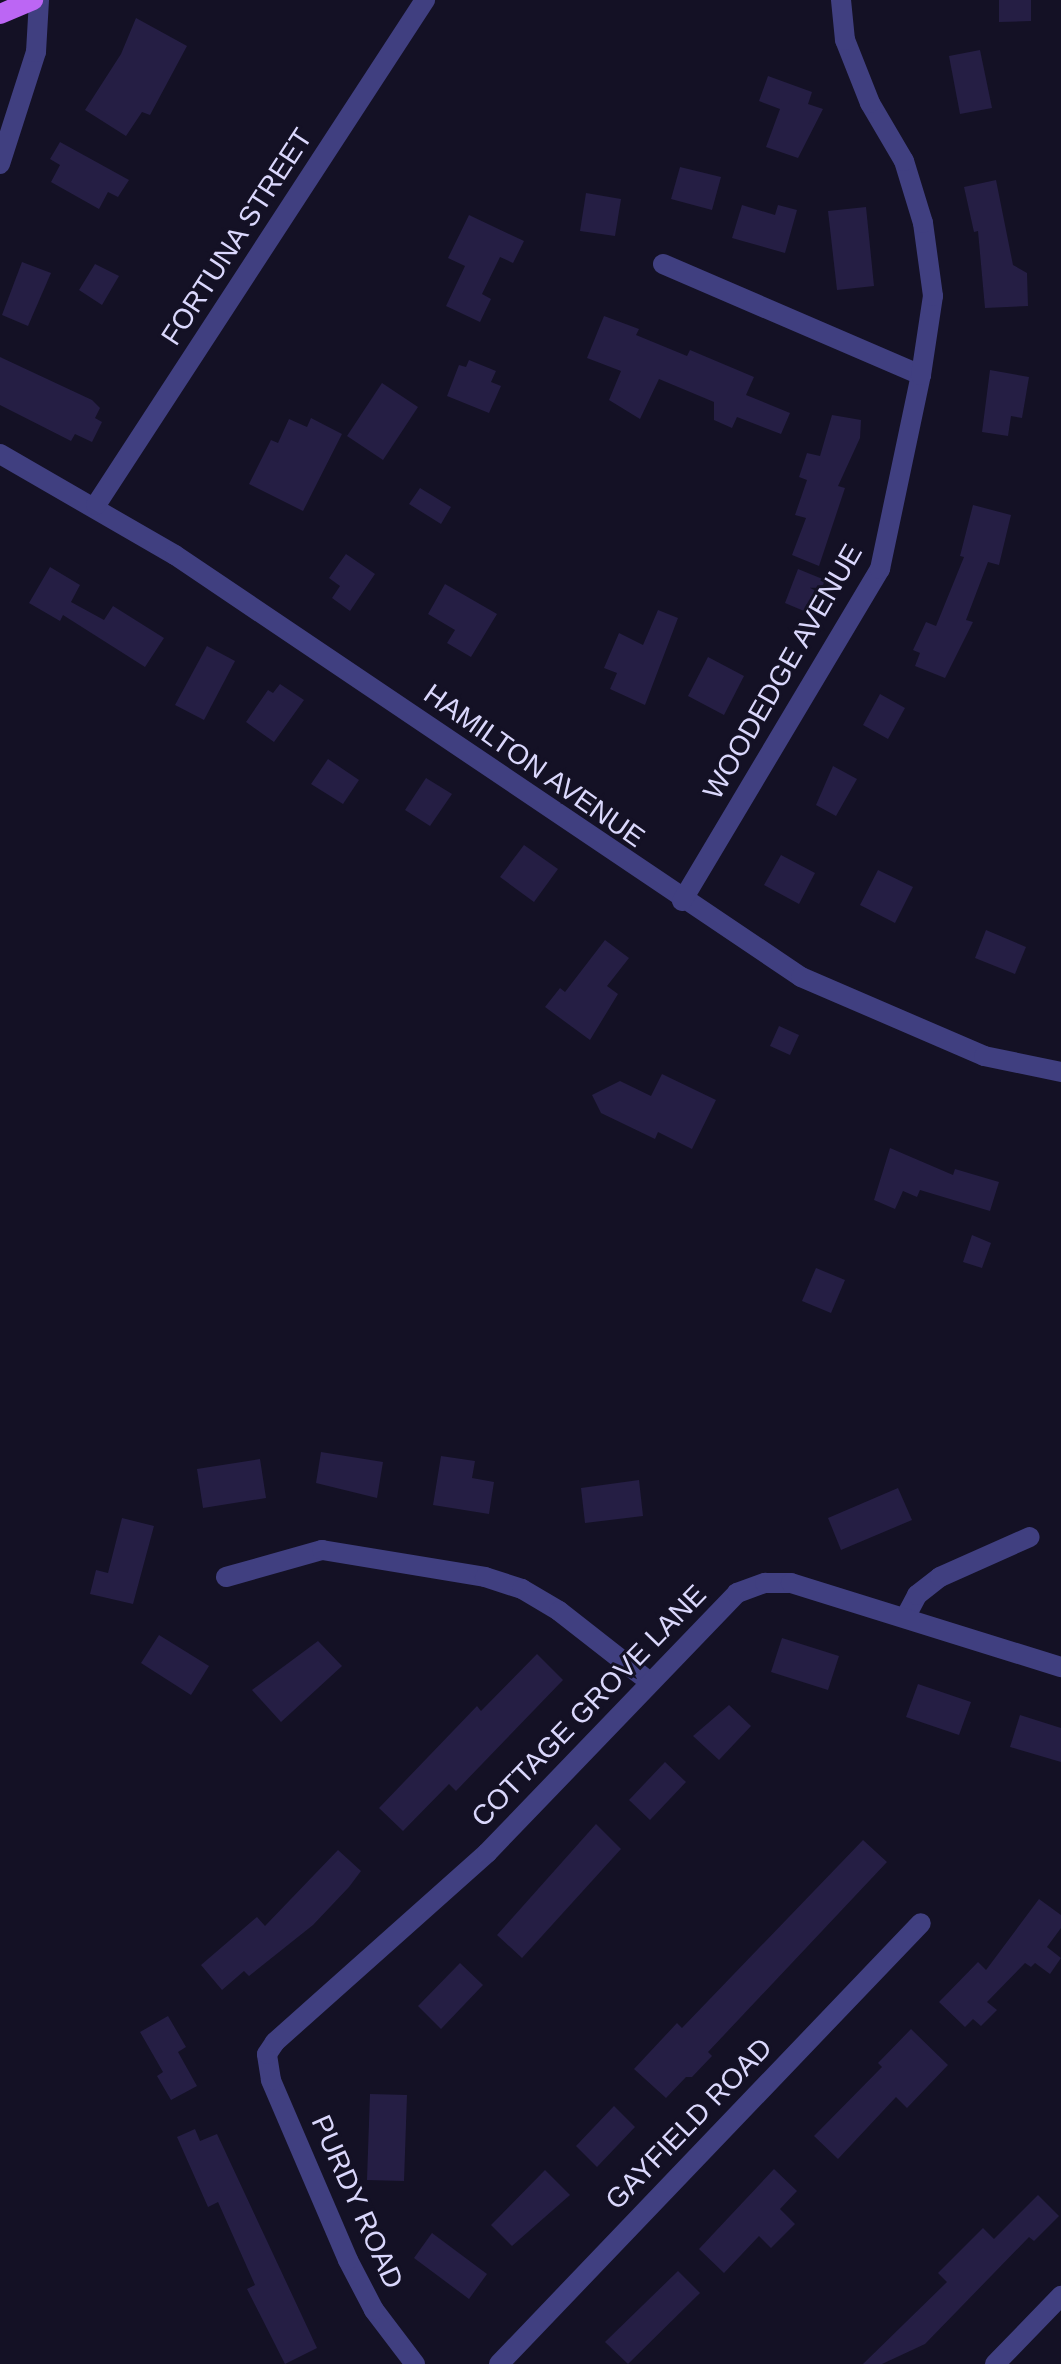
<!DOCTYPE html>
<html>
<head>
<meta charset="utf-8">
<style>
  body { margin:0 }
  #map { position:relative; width:1061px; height:2364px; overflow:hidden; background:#141125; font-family:Arial,sans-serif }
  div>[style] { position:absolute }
  .building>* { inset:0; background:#251e44 }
  .minor>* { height:20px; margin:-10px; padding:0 10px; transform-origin:10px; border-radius:10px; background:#403f80 }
  .major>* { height:20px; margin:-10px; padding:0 10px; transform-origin:10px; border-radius:10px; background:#bc66f4 }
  span { translate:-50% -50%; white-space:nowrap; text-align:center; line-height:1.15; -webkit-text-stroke:6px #141125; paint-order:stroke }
  .street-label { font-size:28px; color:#dad7fc }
</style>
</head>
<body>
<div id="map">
  <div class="building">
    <i style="clip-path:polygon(999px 0,1031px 0,1031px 21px,999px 22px)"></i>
    <i style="clip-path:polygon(136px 18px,187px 46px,150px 115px,142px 112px,126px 136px,85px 110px,121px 54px)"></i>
    <i style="clip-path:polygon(980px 50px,992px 108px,960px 114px,949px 56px)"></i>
    <i style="clip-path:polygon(768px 76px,812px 92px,808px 104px,823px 109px,798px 158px,766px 147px,780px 109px,759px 101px)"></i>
    <i style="clip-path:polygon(60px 142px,129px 180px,118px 197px,108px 192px,99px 209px,51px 182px,60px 165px,50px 159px)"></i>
    <i style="clip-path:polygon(680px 167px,721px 177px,712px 210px,671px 199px)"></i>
    <i style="clip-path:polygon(996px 180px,1013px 265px,1027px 273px,1028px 306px,985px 308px,978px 231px,974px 232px,964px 187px)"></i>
    <i style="clip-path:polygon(586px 193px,621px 199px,615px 236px,580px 231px)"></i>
    <i style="clip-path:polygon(742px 205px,775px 215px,778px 205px,797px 210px,785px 253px,732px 238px)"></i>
    <i style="clip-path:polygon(866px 207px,874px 286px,837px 290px,828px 211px)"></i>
    <i style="clip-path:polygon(469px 215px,524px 241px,513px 263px,500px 257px,482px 294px,491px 299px,480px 322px,446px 306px,465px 266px,448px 258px)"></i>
    <i style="clip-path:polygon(22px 262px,51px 273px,28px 326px,2px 315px)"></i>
    <i style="clip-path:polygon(95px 264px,119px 276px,102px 305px,79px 290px)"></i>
    <i style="clip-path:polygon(604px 316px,639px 329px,636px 335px,687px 356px,690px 350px,754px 377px,746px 395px,790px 413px,781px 434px,737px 417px,732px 428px,714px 420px,714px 402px,659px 379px,640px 419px,609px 400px,621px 371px,587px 358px)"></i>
    <i style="clip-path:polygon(0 357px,92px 400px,100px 408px,95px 418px,102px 422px,92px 442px,75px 434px,71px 441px,0 405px)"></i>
    <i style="clip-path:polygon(469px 360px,496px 371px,491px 382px,501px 386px,489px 413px,447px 396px,459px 365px,466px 367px)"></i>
    <i style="clip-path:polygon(990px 370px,1029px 377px,1022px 418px,1011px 416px,1008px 436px,982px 432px)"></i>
    <i style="clip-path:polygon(382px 383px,418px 407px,383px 460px,347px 436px)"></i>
    <i style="clip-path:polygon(832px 415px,861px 420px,860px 438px,838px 486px,845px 488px,819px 566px,792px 555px,806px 518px,795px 515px,807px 480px,799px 477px,807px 453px,820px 456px)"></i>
    <i style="clip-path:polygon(311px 418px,342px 434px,303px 511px,249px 484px,271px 440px,278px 443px,289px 419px,307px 427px)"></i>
    <i style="clip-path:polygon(420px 488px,451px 507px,441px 524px,409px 504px)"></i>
    <i style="clip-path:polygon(973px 505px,1011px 515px,999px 565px,988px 562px,966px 620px,973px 622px,945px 678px,915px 666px,920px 653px,913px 650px,926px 622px,936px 626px,964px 557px,960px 556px)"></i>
    <i style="clip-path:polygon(346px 554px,375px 574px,350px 611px,332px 598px,340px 586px,329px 578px)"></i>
    <i style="clip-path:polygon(50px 567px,80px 585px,71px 602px,104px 620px,113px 606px,164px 638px,145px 667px,63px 615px,60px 621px,29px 603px)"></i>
    <i style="clip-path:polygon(798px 569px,825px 580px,811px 614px,785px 603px)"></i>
    <i style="clip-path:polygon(445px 584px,497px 614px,471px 657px,447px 643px,455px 630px,428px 614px)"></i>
    <i style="clip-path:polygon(658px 610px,678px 618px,645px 705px,610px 689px,617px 673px,604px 668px,619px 633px,643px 645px)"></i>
    <i style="clip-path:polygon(207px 646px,235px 661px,204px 720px,175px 705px)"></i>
    <i style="clip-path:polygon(708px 657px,744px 676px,724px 715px,688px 696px)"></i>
    <i style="clip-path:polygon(280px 684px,304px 700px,274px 742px,246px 722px,268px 690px,273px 693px)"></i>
    <i style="clip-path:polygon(880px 694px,905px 708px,888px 739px,863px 725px)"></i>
    <i style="clip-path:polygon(328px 759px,359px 780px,343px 804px,311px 784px)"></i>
    <i style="clip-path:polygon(833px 766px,857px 779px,836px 816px,816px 805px)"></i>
    <i style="clip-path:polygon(426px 778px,452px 794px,430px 826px,405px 810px)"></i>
    <i style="clip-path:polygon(524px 845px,558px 869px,534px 902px,500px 877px)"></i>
    <i style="clip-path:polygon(781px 855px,815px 873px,799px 904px,764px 885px)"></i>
    <i style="clip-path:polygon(878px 870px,913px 887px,895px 923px,860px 905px)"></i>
    <i style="clip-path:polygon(986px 930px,1026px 947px,1015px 974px,975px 958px)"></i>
    <i style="clip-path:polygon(605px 940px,629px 958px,607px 986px,618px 994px,590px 1040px,545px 1007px,560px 988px,565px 992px)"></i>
    <i style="clip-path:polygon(779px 1026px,799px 1035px,790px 1055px,770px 1046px)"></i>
    <i style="clip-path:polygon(662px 1074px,716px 1100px,692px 1149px,658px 1132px,655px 1139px,601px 1113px,592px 1095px,620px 1081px,651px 1096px)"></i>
    <i style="clip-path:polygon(890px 1148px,953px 1175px,955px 1169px,999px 1182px,990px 1211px,920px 1190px,917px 1197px,903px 1191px,895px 1209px,874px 1200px)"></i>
    <i style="clip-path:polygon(972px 1235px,991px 1243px,982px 1268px,963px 1262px)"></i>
    <i style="clip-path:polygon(816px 1268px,845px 1280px,831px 1313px,802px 1301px)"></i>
    <i style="clip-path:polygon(321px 1452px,383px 1462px,377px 1498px,316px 1483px)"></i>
    <i style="clip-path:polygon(441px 1456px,475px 1461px,472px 1478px,494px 1482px,489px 1514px,433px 1505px)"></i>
    <i style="clip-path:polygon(260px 1459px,266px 1498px,203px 1508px,197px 1469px)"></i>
    <i style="clip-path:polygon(639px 1480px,643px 1516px,585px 1523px,581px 1488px)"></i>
    <i style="clip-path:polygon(898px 1488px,912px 1520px,841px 1550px,828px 1518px)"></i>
    <i style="clip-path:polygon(122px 1518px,154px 1526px,133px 1604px,90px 1594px,96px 1570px,108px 1573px)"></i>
    <i style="clip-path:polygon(159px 1635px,209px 1666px,191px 1695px,141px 1663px)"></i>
    <i style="clip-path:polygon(782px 1638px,839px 1656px,828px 1690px,771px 1672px)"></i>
    <i style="clip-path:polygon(318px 1641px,342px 1666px,281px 1722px,252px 1690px)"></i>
    <i style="clip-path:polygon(537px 1654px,563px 1680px,456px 1791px,449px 1784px,403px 1831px,379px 1808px,477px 1706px,481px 1711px)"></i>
    <i style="clip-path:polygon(918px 1684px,971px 1702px,959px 1735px,906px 1717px)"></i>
    <i style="clip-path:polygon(729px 1705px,751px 1726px,719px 1760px,693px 1736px)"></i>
    <i style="clip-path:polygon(1020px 1715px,1061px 1728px,1061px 1762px,1010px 1747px)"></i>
    <i style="clip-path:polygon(665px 1762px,686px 1782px,650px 1820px,629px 1800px)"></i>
    <i style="clip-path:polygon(596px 1824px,621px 1849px,522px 1958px,497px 1935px)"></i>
    <i style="clip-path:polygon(863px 1840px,887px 1862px,708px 2052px,712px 2056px,692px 2077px,686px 2077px,666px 2098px,634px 2069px,677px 2023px,682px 2028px)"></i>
    <i style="clip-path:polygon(338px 1850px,361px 1871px,349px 1887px,313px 1925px,249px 1976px,244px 1971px,222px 1990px,201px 1965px,257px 1917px,265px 1926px)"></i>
    <i style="clip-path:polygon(1039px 1899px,1061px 1915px,1061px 1928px,1047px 1947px,1061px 1958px,1050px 1974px,1035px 1963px,1031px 1967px,1025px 1963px,987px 2002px,997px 2010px,981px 2026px,973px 2019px,965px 2027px,939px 2002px,978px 1962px,986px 1970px)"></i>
    <i style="clip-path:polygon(460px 1963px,483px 1985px,441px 2029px,418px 2006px)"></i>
    <i style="clip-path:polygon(168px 2016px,186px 2047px,178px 2052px,197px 2086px,171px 2100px,157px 2076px,163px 2072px,140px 2032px)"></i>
    <i style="clip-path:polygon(911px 2029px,948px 2065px,907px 2108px,896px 2097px,838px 2159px,814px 2136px,882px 2067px,878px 2063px)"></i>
    <i style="clip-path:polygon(370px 2094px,407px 2095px,404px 2181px,367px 2180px)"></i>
    <i style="clip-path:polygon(614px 2106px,635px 2127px,597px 2167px,576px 2146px)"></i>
    <i style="clip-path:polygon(195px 2129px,200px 2141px,217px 2134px,317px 2348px,285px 2364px,247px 2289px,255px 2285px,218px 2202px,208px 2207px,177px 2137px)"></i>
    <i style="clip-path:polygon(774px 2169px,797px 2191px,780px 2209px,795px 2224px,771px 2248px,759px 2236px,724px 2273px,699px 2249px)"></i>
    <i style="clip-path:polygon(545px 2170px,570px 2195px,512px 2246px,491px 2225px)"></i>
    <i style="clip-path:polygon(1038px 2195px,1059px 2216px,1034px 2241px,1029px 2237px,925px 2344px,882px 2364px,863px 2364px,947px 2282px,938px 2273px,983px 2228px,994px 2239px)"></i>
    <i style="clip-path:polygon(432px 2233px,487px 2274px,469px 2299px,414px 2258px)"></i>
    <i style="clip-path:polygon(678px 2271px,700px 2293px,628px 2364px,605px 2342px)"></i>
  </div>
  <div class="minor">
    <i style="left:0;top:164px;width:118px;rotate:-72.2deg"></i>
    <i style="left:36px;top:52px;width:52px;rotate:-86.7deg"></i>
    <i style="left:663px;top:264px;width:281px;rotate:23.3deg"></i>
    <i style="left:0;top:454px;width:202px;rotate:30deg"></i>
    <i style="left:175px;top:555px;width:755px;rotate:33.98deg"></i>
    <i style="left:801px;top:977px;width:199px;rotate:23.3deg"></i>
    <i style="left:984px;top:1056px;width:79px;rotate:11.7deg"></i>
    <i style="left:96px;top:505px;width:603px;rotate:-56.92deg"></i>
    <i style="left:682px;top:901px;width:387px;rotate:-59.2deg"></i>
    <i style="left:880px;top:569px;width:198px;rotate:-78.1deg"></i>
    <i style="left:921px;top:375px;width:80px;rotate:-81.4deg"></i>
    <i style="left:933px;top:296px;width:74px;rotate:-97.8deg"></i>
    <i style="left:923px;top:223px;width:65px;rotate:-107deg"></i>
    <i style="left:904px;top:161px;width:67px;rotate:-120.4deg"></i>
    <i style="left:870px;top:103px;width:68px;rotate:-111.6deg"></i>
    <i style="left:845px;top:40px;width:40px;rotate:-95.7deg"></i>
    <i style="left:226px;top:1577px;width:100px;rotate:-15.7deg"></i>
    <i style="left:322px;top:1550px;width:165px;rotate:9.4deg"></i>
    <i style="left:485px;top:1577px;width:39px;rotate:18deg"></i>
    <i style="left:522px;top:1589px;width:43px;rotate:30.7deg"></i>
    <i style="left:559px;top:1611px;width:115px;rotate:38deg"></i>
    <i style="left:906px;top:1616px;width:24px;rotate:-62deg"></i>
    <i style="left:917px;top:1595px;width:29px;rotate:-38deg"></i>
    <i style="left:940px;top:1577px;width:98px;rotate:-24deg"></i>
    <i style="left:415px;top:2364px;width:68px;rotate:-127.2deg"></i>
    <i style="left:374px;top:2310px;width:56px;rotate:-117.5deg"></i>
    <i style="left:348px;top:2260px;width:196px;rotate:-113.2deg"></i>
    <i style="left:271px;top:2080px;width:26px;rotate:-99deg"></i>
    <i style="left:267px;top:2054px;width:14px;rotate:-56deg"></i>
    <i style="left:275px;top:2042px;width:284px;rotate:-41.7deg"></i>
    <i style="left:487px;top:1853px;width:361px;rotate:-46.1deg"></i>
    <i style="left:737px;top:1593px;width:30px;rotate:-20deg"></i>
    <i style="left:765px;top:1583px;width:26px"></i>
    <i style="left:791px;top:1583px;width:283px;rotate:17.3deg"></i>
    <i style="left:499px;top:2364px;width:610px;rotate:-46.26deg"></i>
    <i style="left:995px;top:2364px;width:95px;rotate:-45.9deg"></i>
  </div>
  <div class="major">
    <i style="left:0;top:14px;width:36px;rotate:-23deg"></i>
  </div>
  <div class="street-label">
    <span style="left:237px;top:237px;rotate:-57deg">FORTUNA STREET</span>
    <span style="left:783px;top:672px;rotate:-60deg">WOODEDGE AVENUE</span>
    <span style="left:534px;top:766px;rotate:35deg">HAMILTON AVENUE</span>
    <span style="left:589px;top:1706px;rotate:-46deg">COTTAGE GROVE LANE</span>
    <span style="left:689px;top:2124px;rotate:-46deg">GAYFIELD ROAD</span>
    <span style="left:357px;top:2202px;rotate:66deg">PURDY ROAD</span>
  </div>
</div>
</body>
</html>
